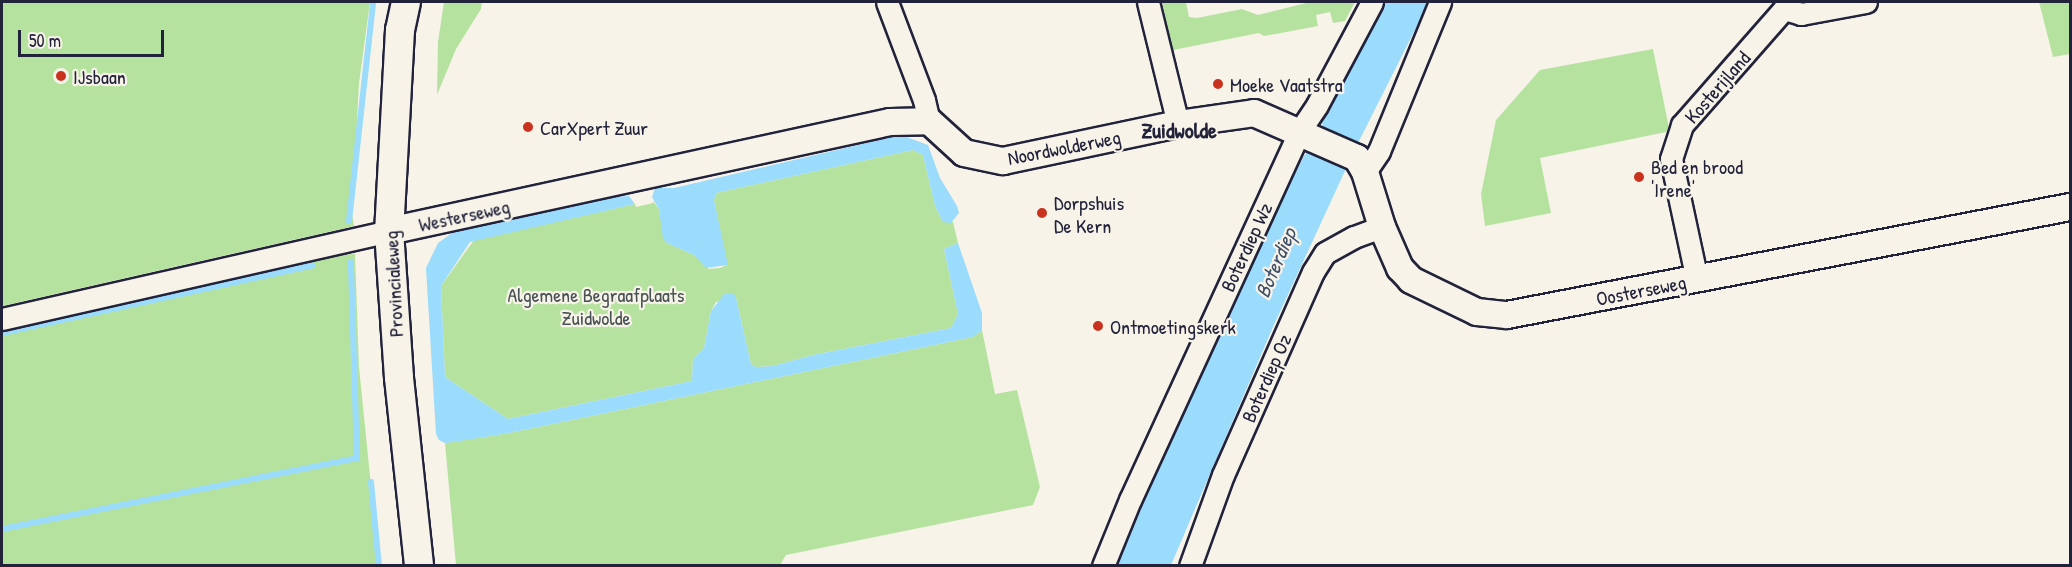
<!DOCTYPE html>
<html>
<head>
<meta charset="utf-8">
<style>
  body { margin:0 }
  #map { position:relative; width:2072px; height:567px; overflow:hidden; background:#f7f3e8; font-family:"Patrick Hand",sans-serif }
  div>[style] { position:absolute }
  .green>* { inset:0; background:#b6e2a0 }
  .water>* { inset:0; background:#9bdbfc }
  .stream>* { height:6px; margin:-3px; padding:0 3px; transform-origin:3px; border-radius:3px; background:#9bdbfc }
  .roads { filter:drop-shadow(2px 0 #22223b) drop-shadow(-2px 0 #22223b) drop-shadow(0 2px #22223b) drop-shadow(0 -2px #22223b) }
  .minor>* { height:21px; margin:-10.5px; padding:0 10.5px; transform-origin:10.5px; border-radius:10.5px; background:#f7f3e8 }
  .tertiary>* { height:26px; margin:-13px; padding:0 13px; transform-origin:13px; border-radius:13px; background:#f7f3e8 }
  .secondary>* { height:28px; margin:-14px; padding:0 14px; transform-origin:14px; border-radius:14px; background:#f7f3e8 }
  .dots>* { width:16px; height:16px; translate:-50% -50%; box-sizing:border-box; border:3px solid #f7f3e8; border-radius:50% }
  span { translate:-50% -50%; white-space:nowrap; text-align:center; line-height:1.15; -webkit-text-stroke:4.5px #f7f3e8; paint-order:stroke }
  .poi-label { font-size:20px; color:#22223b }
  .left { translate:0 -50%; text-align:left }
  .street-label { font-size:20px; color:#22223b }
  .park-label { font-size:20px; color:#475254 }
  .water-label { font-size:21px; color:#40506b; font-style:italic }
  .quarter-label { font-size:22px; color:#22223b; font-weight:700 }
  .frame { position:absolute; inset:0; border:3px solid #22223b; pointer-events:none }
  .scale { position:absolute; left:18px; top:30px; width:146px; height:27px; box-sizing:border-box; border:3px solid #22223b; border-top:0; padding-left:8px; font-size:18px; line-height:21px; white-space:nowrap; color:#22223b; -webkit-text-stroke:4px #f7f3e8; paint-order:stroke }
</style>
</head>
<body>
<div id="map">
  <div class="green">
    <i style="clip-path:polygon(2px 2px,370px 2px,359px 83px,352px 214px,354px 226px,2px 306px)"></i>
    <i style="clip-path:polygon(444px 2px,482px 2px,481px 9px,456px 49px,437px 95px,438px 42px)"></i>
    <i style="clip-path:polygon(1162px 2px,1186px 2px,1189px 17px,1197px 18px,1242px 9px,1258px 15px,1310px 2px,1355px 2px,1345px 21px,1333px 23px,1330px 12px,1316px 15px,1318px 26px,1264px 36px,1259px 33px,1173px 50px)"></i>
    <i style="clip-path:polygon(2039px 2px,2070px 2px,2070px 54px,2053px 57px)"></i>
    <i style="clip-path:polygon(1653px 49px,1669px 128px,1666px 132px,1540px 158px,1551px 213px,1485px 226px,1481px 194px,1496px 120px,1540px 70px)"></i>
    <i style="clip-path:polygon(913px 150px,923px 155px,935px 206px,943px 222px,953px 222px,958px 243px,944px 249px,958px 314px,951px 328px,813px 355px,773px 366px,756px 367px,751px 364px,736px 298px,716px 302px,711px 311px,704px 348px,693px 359px,692px 381px,508px 419px,445px 377px,441px 286px,474px 240px,635px 204px,636px 207px,653px 203px,653px 201px,659px 209px,667px 243px,694px 255px,709px 269px,720px 268px,727px 265px,714px 200px,716px 193px)"></i>
    <i style="clip-path:polygon(355px 254px,359px 367px,379px 565px,2px 565px,2px 326px,322px 256px)"></i>
    <i style="clip-path:polygon(982px 330px,995px 394px,1017px 390px,1040px 487px,1033px 505px,786px 555px,780px 565px,456px 565px,445px 443px,509px 433px,973px 337px)"></i>
  </div>
  <div class="water">
    <i style="clip-path:polygon(1381px 2px,1429px 2px,1356px 147px,1273px 327px,1171px 565px,1113px 566px,1185px 392px,1304px 156px,1323px 132px,1322px 120px)"></i>
    <i style="clip-path:polygon(901px 135px,928px 145px,940px 178px,957px 206px,959px 213px,951px 223px,943px 222px,935px 206px,923px 155px,913px 150px,716px 193px,714px 200px,728px 265px,706px 268px,694px 255px,667px 243px,663px 239px,659px 209px,652px 197px,655px 188px,674px 188px)"></i>
    <i style="clip-path:polygon(629px 196px,635px 204px,470px 242px,441px 286px,445px 377px,508px 419px,692px 381px,693px 359px,704px 348px,711px 311px,725px 293px,734px 294px,736px 298px,751px 364px,756px 367px,773px 366px,813px 355px,951px 328px,958px 314px,944px 249px,958px 243px,982px 313px,982px 330px,973px 337px,509px 433px,454px 442px,445px 443px,439px 440px,436px 434px,426px 268px,438px 243px,452px 233px,492px 223px,609px 197px)"></i>
  </div>
  <div class="stream">
    <i style="left:349px;top:221px;width:220px;rotate:-83.7deg"></i>
    <i style="left:2px;top:333px;width:318px;rotate:-12.3deg"></i>
    <i style="left:371px;top:482px;width:84px;rotate:84.6deg"></i>
    <i style="left:2px;top:529px;width:362px;rotate:-11.3deg"></i>
    <i style="left:357px;top:458px;width:196px;rotate:-91.8deg"></i>
  </div>
  <div class="roads">
    <div class="minor">
      <i style="left:887px;top:2px;width:105px;rotate:69.3deg"></i>
      <i style="left:924px;top:100px;width:22px;rotate:77deg"></i>
      <i style="left:1148px;top:2px;width:126px;rotate:76.2deg"></i>
      <i style="left:1784px;top:9px;width:18px;rotate:16deg"></i>
      <i style="left:1801px;top:14px;width:66px;rotate:-10.5deg"></i>
      <i style="left:1365px;top:172px;width:25px;rotate:-56deg"></i>
      <i style="left:1379px;top:151px;width:161px;rotate:-67.7deg"></i>
      <i style="left:1697px;top:280px;width:124px;rotate:-102.1deg"></i>
      <i style="left:1671px;top:159px;width:36px;rotate:-72deg"></i>
      <i style="left:1682px;top:125px;width:154px;rotate:-48.7deg"></i>
      <i style="left:2px;top:319px;width:397px;rotate:-12.8deg"></i>
      <i style="left:1103px;top:566px;width:71px;rotate:-67.8deg"></i>
      <i style="left:1130px;top:500px;width:405px;rotate:-65.3deg"></i>
      <i style="left:1299px;top:132px;width:32px;rotate:-56deg"></i>
      <i style="left:1317px;top:105px;width:117px;rotate:-61.9deg"></i>
      <i style="left:1190px;top:566px;width:97px;rotate:-70.1deg"></i>
      <i style="left:1223px;top:475px;width:222px;rotate:-66.1deg"></i>
      <i style="left:1313px;top:272px;width:22px;rotate:-58deg"></i>
      <i style="left:1325px;top:253px;width:33px;rotate:-29deg"></i>
      <i style="left:1354px;top:237px;width:30px;rotate:-20deg"></i>
    </div>
    <div class="tertiary">
      <i style="left:389px;top:231px;width:513px;rotate:-12.27deg"></i>
      <i style="left:890px;top:122px;width:39px;rotate:-1deg"></i>
      <i style="left:929px;top:121px;width:47px;rotate:42.4deg"></i>
      <i style="left:964px;top:153px;width:40px;rotate:12deg"></i>
      <i style="left:1003px;top:161px;width:179px;rotate:-11.9deg"></i>
      <i style="left:1178px;top:124px;width:77px;rotate:-8.2deg"></i>
      <i style="left:1254px;top:113px;width:112px;rotate:23.6deg"></i>
      <i style="left:1357px;top:158px;width:16px;rotate:60deg"></i>
      <i style="left:1365px;top:172px;width:58px;rotate:72.8deg"></i>
      <i style="left:1382px;top:227px;width:45px;rotate:66.3deg"></i>
      <i style="left:1400px;top:268px;width:16px;rotate:47deg"></i>
      <i style="left:1411px;top:280px;width:73px;rotate:25.9deg"></i>
      <i style="left:1477px;top:312px;width:30px;rotate:6deg"></i>
      <i style="left:1507px;top:315px;width:573px;rotate:-10.86deg"></i>
    </div>
    <div class="secondary">
      <i style="left:406px;top:2px;width:29px;rotate:102deg"></i>
      <i style="left:400px;top:30px;width:201px;rotate:93.1deg"></i>
      <i style="left:389px;top:231px;width:147px;rotate:86.1deg"></i>
      <i style="left:399px;top:378px;width:189px;rotate:83.9deg"></i>
    </div>
  </div>
  <div class="dots">
    <i style="left:61px;top:76px;background:#c8321e"></i>
    <i style="left:1218px;top:84px;background:#c8321e"></i>
    <i style="left:528px;top:127px;background:#c8321e"></i>
    <i style="left:1639px;top:177px;background:#c8321e"></i>
    <i style="left:1042px;top:213px;background:#c8321e"></i>
    <i style="left:1098px;top:326px;background:#c8321e"></i>
  </div>
  <div class="poi-label">
    <span class="left" style="left:73px;top:76px">IJsbaan</span>
    <span class="left" style="left:1230px;top:84px">Moeke Vaatstra</span>
    <span class="left" style="left:540px;top:127px">CarXpert Zuur</span>
    <span class="left" style="left:1651px;top:178px">Bed en brood<br>'Irene'</span>
    <span class="left" style="left:1054px;top:214px">Dorpshuis<br>De Kern</span>
    <span class="left" style="left:1110px;top:326px">Ontmoetingskerk</span>
  </div>
  <div class="street-label">
    <span style="left:1717px;top:87px;rotate:-49deg">Kosterijland</span>
    <span style="left:1064px;top:147px;rotate:-11deg">Noordwolderweg</span>
    <span style="left:464px;top:215px;rotate:-12deg">Westerseweg</span>
    <span style="left:1246px;top:247px;rotate:-65deg">Boterdiep Wz</span>
    <span style="left:393px;top:284px;rotate:-93deg">Provincialeweg</span>
    <span style="left:1641px;top:290px;rotate:-11deg">Oosterseweg</span>
    <span style="left:1266px;top:378px;rotate:-66deg">Boterdiep Oz</span>
  </div>
  <div class="park-label">
    <span style="left:596px;top:306px">Algemene Begraafplaats<br>Zuidwolde</span>
  </div>
  <div class="water-label">
    <span style="left:1276px;top:263px;rotate:-67deg">Boterdiep</span>
  </div>
  <div class="quarter-label">
    <span style="left:1179px;top:131px">Zuidwolde</span>
  </div>
  <div class="frame"></div>
  <div class="scale">50 m</div>
</div>
</body>
</html>
